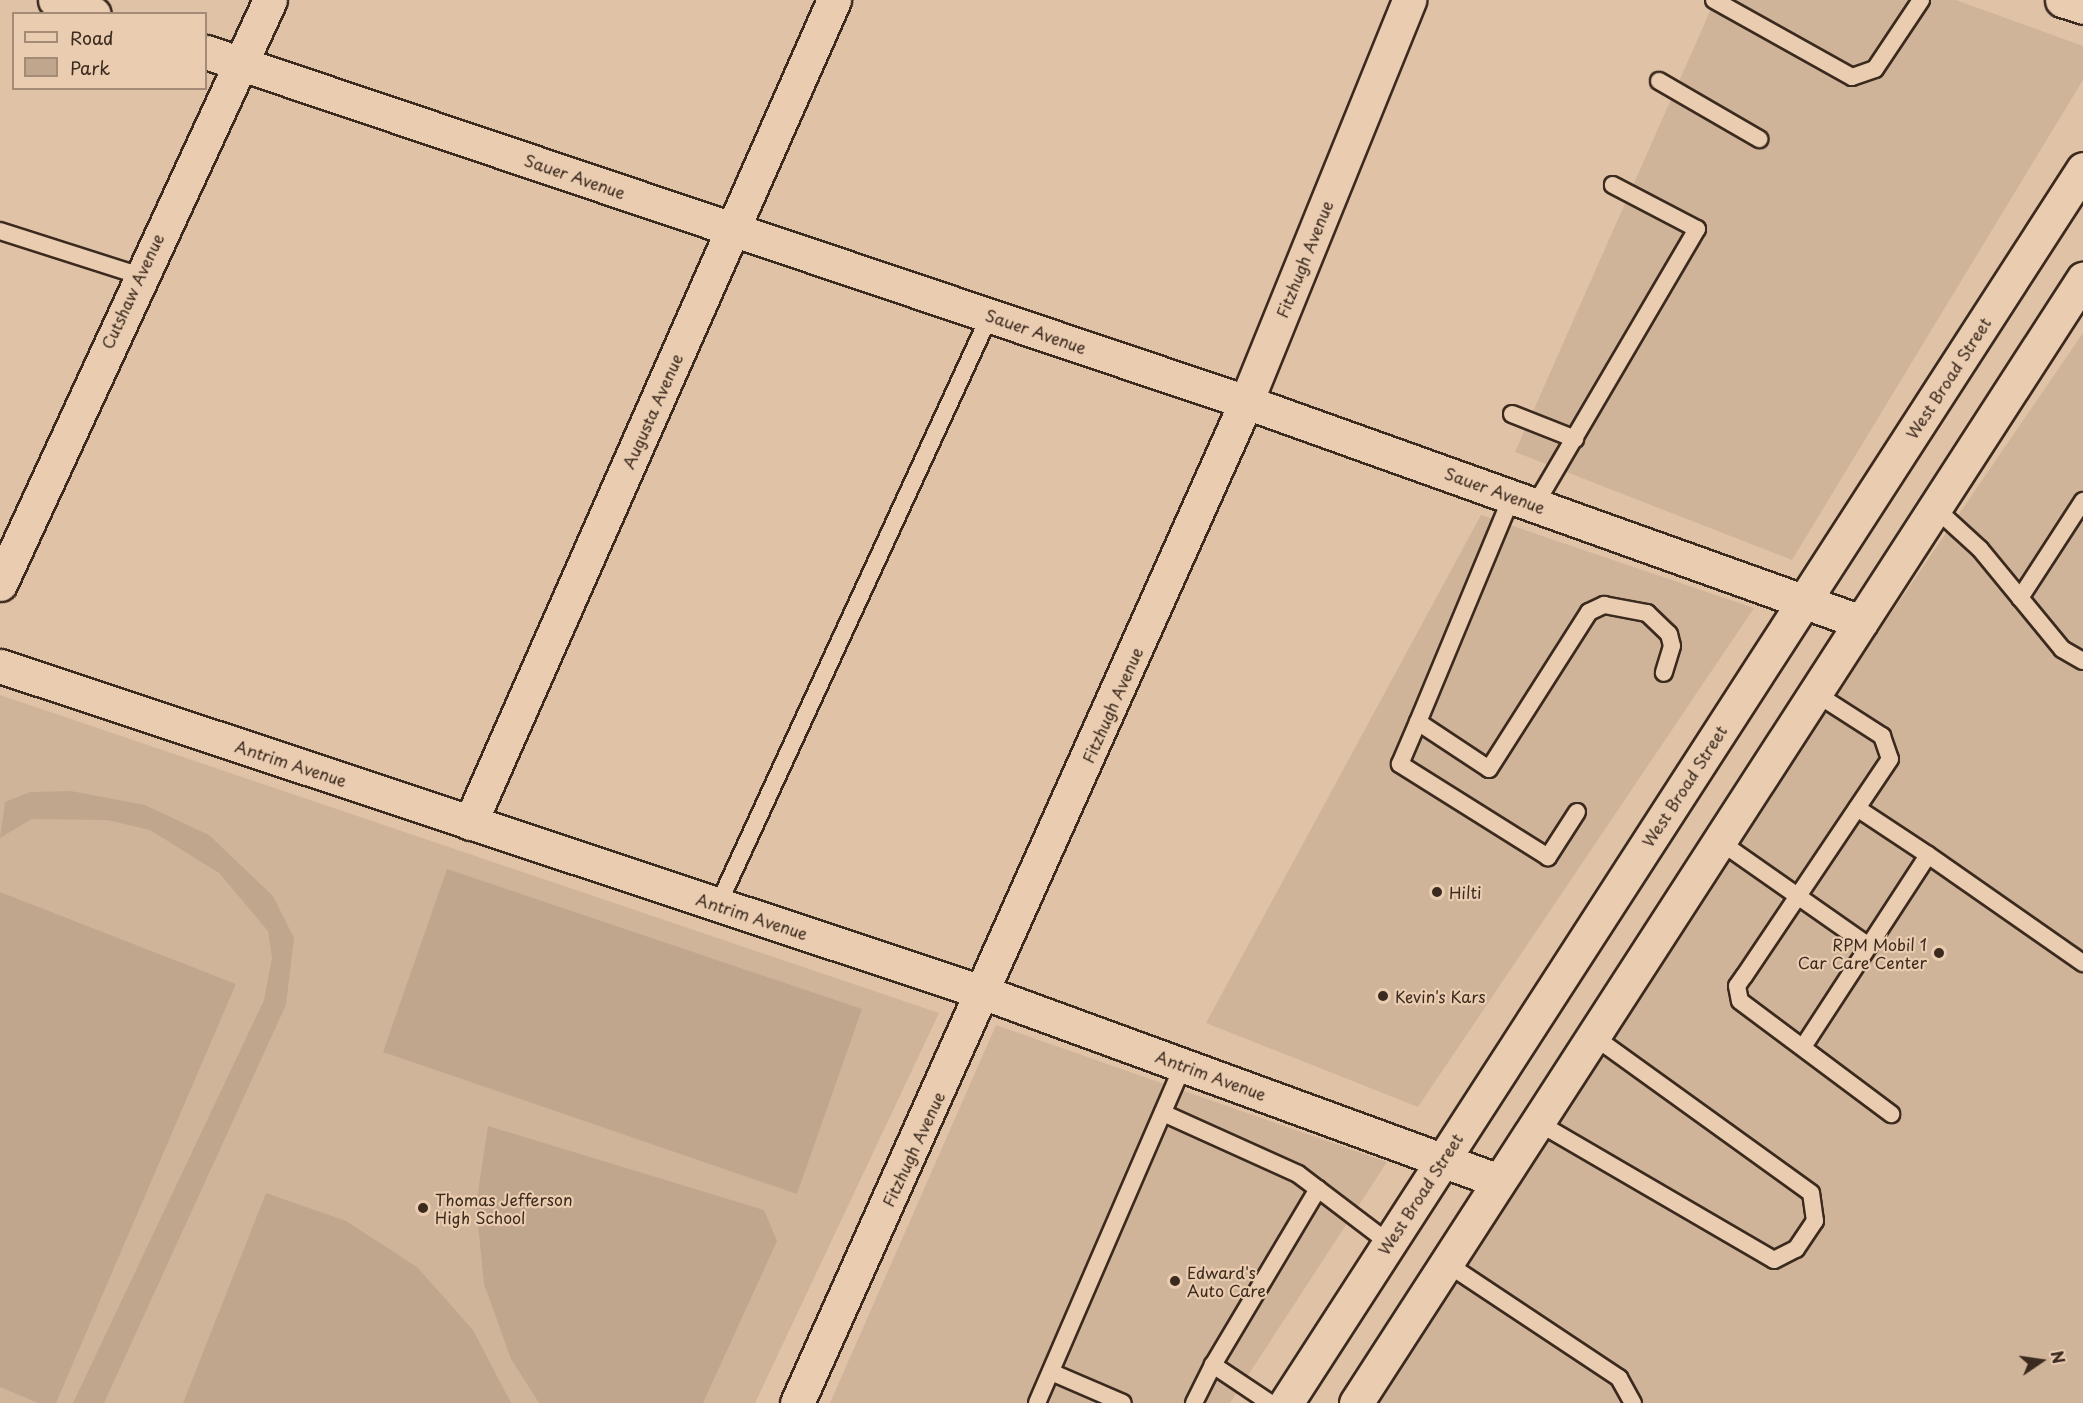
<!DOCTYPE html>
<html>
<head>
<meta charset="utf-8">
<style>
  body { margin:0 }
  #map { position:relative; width:2083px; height:1403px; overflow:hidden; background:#e0c2a7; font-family:"Playpen Sans",sans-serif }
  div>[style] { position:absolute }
  .built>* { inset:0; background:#d0b49a }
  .green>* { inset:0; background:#c1a68e }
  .roads { filter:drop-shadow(2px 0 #3b2a1e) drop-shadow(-2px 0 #3b2a1e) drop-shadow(0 2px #3b2a1e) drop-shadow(0 -2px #3b2a1e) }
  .service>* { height:16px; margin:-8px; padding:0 8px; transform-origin:8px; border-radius:8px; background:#eaccb0 }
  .minor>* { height:33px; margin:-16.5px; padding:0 16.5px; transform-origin:16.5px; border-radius:16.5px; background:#eaccb0 }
  .primary>* { height:33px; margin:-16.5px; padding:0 16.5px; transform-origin:16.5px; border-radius:16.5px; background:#eaccb0 }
  .dots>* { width:16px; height:16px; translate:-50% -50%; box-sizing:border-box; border:3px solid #eaccb0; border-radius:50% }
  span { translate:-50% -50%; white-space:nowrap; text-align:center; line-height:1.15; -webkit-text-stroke:4.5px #eaccb0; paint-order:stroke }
  .street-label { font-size:16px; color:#3b2a1e }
  .poi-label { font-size:16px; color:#3b2a1e }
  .left { translate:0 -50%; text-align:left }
  .right { translate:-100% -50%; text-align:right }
  .legend { position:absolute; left:12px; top:12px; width:195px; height:78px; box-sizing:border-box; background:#eaccb0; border:2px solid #a48b76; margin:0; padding:8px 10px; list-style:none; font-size:18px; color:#3b2a1e }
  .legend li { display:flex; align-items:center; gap:12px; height:30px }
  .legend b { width:30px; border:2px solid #a48b76 }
  .north { position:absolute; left:2011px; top:1331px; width:60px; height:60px; -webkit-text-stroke:4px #eaccb0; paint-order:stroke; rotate:77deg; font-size:16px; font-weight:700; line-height:24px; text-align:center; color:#3b2a1e }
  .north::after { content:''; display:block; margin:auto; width:21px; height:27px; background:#3b2a1e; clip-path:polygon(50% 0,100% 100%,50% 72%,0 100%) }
</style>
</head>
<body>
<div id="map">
  <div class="built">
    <i style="clip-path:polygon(1715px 0,1956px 0,2083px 46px,2083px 80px,1792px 560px,1515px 452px)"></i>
    <i style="clip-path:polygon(2083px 333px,2083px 1403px,1350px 1403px)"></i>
    <i style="clip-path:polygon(1481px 515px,1754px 608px,1418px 1107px,1206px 1023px)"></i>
    <i style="clip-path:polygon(0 695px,939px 1013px,755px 1403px,0 1403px)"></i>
    <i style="clip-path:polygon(996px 1025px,1387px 1162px,1230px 1403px,830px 1403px)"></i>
  </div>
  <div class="green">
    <i style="clip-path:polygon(71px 791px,145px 805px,209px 835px,273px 896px,294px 938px,286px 1005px,104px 1403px,73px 1403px,264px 1000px,272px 958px,268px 931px,219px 873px,150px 830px,107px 820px,32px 819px,0 838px,5px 802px,30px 792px)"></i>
    <i style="clip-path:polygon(447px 869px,862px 1009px,797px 1194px,383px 1052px)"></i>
    <i style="clip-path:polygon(0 892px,236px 984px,56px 1403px,38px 1403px,0 1387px)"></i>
    <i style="clip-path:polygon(488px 1126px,764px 1210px,777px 1241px,703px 1403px,539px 1403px,511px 1359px,484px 1284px,476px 1205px)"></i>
    <i style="clip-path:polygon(266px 1193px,346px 1221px,417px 1267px,473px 1330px,511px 1403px,183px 1403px)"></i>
  </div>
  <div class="roads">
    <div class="service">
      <i style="left:1714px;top:0;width:158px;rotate:29.2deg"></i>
      <i style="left:1852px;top:77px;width:24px;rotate:-19deg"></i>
      <i style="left:1875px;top:69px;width:83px;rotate:-56.3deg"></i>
      <i style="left:1659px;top:81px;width:116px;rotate:30.1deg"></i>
      <i style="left:0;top:231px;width:145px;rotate:17.7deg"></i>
      <i style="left:1512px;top:414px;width:68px;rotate:21.6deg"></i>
      <i style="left:1535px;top:505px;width:320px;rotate:-59.6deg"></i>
      <i style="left:1697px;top:229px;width:95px;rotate:-152.4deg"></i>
      <i style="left:1935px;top:508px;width:61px;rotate:42.3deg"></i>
      <i style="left:1980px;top:549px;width:129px;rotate:50.6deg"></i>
      <i style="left:2062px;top:649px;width:24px;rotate:30deg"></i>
      <i style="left:2020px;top:598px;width:116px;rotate:-57deg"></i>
      <i style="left:1815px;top:693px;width:80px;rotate:32.7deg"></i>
      <i style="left:1882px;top:736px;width:24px;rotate:71deg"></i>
      <i style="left:1890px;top:759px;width:262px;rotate:123.9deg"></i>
      <i style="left:1744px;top:976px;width:12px;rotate:125deg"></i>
      <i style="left:1737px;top:986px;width:15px;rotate:79deg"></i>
      <i style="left:1740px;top:1001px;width:189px;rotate:36.8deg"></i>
      <i style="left:1418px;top:722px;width:245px;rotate:-67.4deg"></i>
      <i style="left:1577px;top:812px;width:54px;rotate:122.8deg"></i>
      <i style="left:1548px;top:857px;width:175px;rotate:-147.9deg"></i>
      <i style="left:1400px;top:764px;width:46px;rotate:-66.8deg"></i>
      <i style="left:1418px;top:722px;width:85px;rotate:33.5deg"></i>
      <i style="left:1489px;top:769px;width:186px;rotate:-57.5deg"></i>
      <i style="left:1589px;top:612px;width:17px;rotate:-25deg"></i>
      <i style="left:1604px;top:605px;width:44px;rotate:10.5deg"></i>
      <i style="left:1647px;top:613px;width:30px;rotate:44deg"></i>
      <i style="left:1669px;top:634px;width:12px;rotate:76deg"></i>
      <i style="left:1672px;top:646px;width:28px;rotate:107deg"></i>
      <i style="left:1719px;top:841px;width:183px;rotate:35deg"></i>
      <i style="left:1928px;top:855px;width:189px;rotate:34.9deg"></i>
      <i style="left:718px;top:905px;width:650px;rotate:-65.25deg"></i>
      <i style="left:1803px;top:1047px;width:229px;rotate:-56.9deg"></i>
      <i style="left:1928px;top:855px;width:85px;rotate:-146.5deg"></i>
      <i style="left:1163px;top:1113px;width:148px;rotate:24.3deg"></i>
      <i style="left:1298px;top:1174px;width:25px;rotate:37deg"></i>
      <i style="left:1537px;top:1122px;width:274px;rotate:30.2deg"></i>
      <i style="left:1774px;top:1260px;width:25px;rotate:-27deg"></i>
      <i style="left:1796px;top:1249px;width:34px;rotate:-56deg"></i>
      <i style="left:1815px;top:1221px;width:28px;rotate:-98deg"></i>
      <i style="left:1811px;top:1193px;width:269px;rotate:-144.2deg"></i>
      <i style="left:1446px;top:1263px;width:208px;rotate:33.6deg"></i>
      <i style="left:1619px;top:1378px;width:29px;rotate:61deg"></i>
      <i style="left:1051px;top:1372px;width:78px;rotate:23.3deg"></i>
      <i style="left:1037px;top:1403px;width:368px;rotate:-66.6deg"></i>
      <i style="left:1194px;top:1403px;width:42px;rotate:-63.4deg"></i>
      <i style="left:1270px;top:1403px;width:69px;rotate:-146.3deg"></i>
      <i style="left:1213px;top:1365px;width:205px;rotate:-59.2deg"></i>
      <i style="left:1318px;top:1189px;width:89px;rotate:37.3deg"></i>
    </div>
    <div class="minor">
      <i style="left:55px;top:0;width:41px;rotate:19.7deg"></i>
      <i style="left:2062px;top:0;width:22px;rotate:18deg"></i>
      <i style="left:206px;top:52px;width:1097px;rotate:18.6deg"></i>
      <i style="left:1246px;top:402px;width:653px;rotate:19.68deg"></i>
      <i style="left:0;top:584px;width:643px;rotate:-65.19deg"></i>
      <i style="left:0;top:666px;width:1038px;rotate:18.37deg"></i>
      <i style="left:985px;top:993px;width:547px;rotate:20.09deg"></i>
      <i style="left:470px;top:823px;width:900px;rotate:-66.14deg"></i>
      <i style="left:797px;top:1403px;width:1097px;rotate:-65.84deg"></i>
      <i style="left:1246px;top:402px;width:434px;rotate:-67.9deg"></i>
    </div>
    <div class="primary">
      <i style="left:1286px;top:1403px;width:1469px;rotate:-57.14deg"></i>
      <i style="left:1356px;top:1403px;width:1339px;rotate:-57.11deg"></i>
    </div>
  </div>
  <div class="dots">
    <i style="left:1437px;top:892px;background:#3b2a1e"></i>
    <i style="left:1939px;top:953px;background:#3b2a1e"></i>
    <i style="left:1383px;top:996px;background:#3b2a1e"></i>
    <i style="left:423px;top:1208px;background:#3b2a1e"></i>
    <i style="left:1175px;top:1281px;background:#3b2a1e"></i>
  </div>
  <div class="street-label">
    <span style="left:575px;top:176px;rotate:19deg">Sauer Avenue</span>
    <span style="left:1304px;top:259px;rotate:-68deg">Fitzhugh Avenue</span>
    <span style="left:132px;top:291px;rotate:-65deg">Cutshaw Avenue</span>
    <span style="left:1036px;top:331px;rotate:19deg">Sauer Avenue</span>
    <span style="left:1948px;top:378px;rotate:-57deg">West Broad Street</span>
    <span style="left:652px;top:411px;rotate:-66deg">Augusta Avenue</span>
    <span style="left:1495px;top:490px;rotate:20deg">Sauer Avenue</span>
    <span style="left:1112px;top:705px;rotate:-66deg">Fitzhugh Avenue</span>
    <span style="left:291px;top:763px;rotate:18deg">Antrim Avenue</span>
    <span style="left:1684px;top:786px;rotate:-57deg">West Broad Street</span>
    <span style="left:752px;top:916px;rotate:18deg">Antrim Avenue</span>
    <span style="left:1211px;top:1075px;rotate:20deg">Antrim Avenue</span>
    <span style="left:913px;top:1149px;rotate:-65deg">Fitzhugh Avenue</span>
    <span style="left:1420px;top:1194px;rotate:-57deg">West Broad Street</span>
  </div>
  <div class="poi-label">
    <span class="left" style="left:1449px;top:892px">Hilti</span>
    <span class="right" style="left:1927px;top:953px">RPM Mobil 1<br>Car Care Center</span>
    <span class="left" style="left:1395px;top:996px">Kevin's Kars</span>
    <span class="left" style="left:435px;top:1208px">Thomas Jefferson<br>High School</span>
    <span class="left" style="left:1187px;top:1281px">Edward's<br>Auto Care</span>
  </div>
  <ul class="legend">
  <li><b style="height:8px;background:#eaccb0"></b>Road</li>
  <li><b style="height:16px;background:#c1a68e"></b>Park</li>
  </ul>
  <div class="north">N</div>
</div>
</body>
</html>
